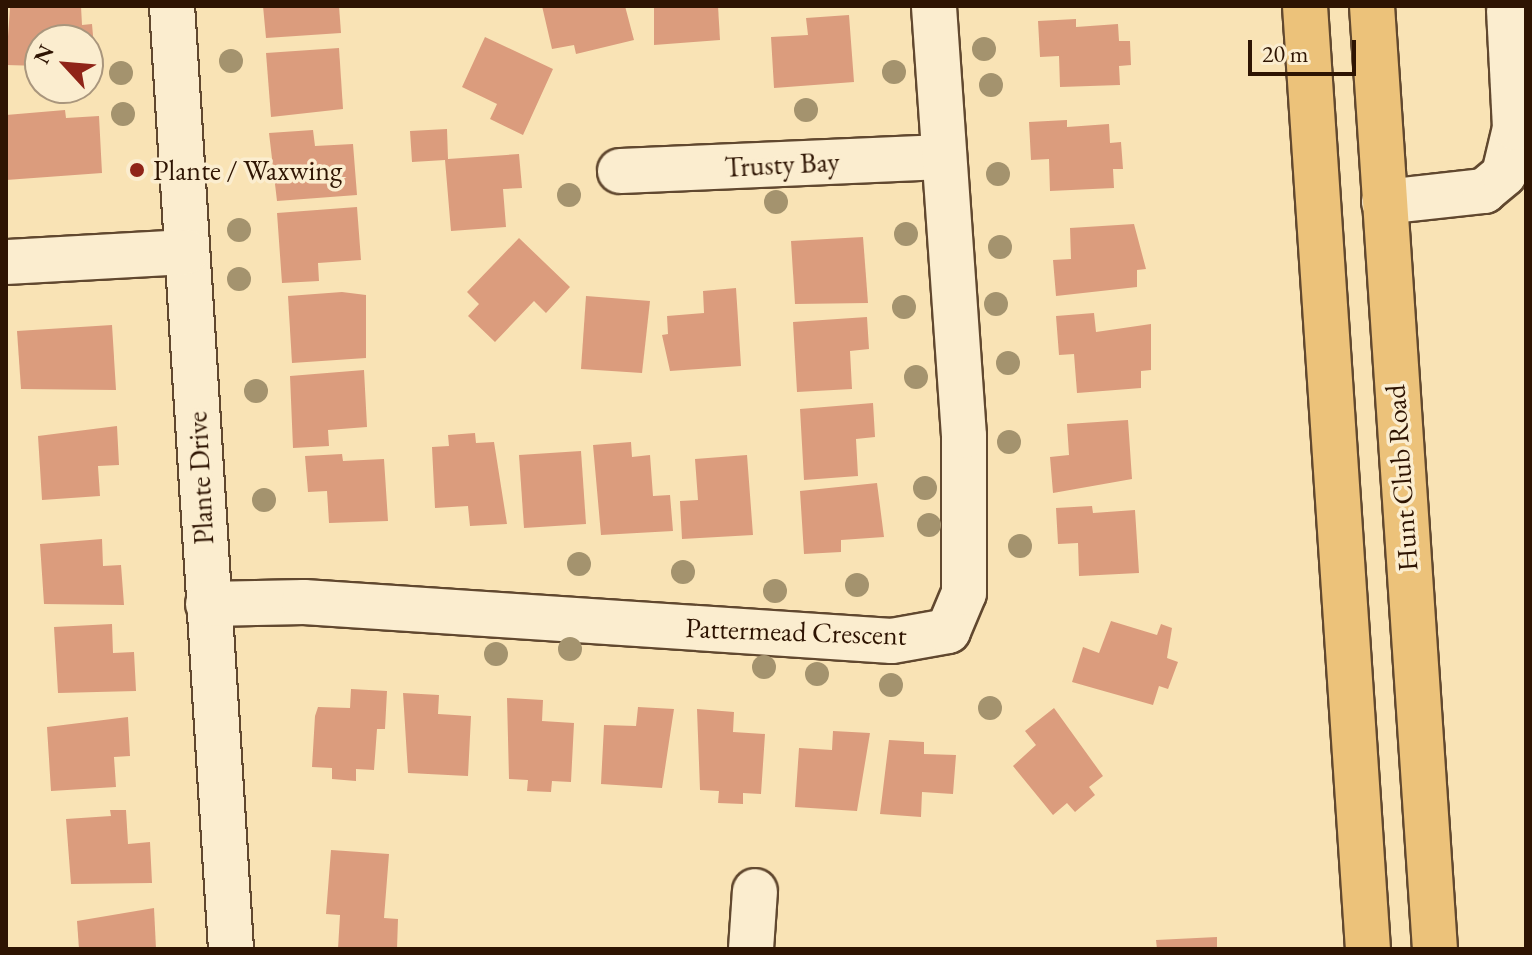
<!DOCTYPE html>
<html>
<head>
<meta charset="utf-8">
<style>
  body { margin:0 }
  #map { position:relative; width:1532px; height:955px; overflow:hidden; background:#f9e3b5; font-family:"EB Garamond",serif }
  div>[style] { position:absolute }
  .building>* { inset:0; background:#db9c7d }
  .roads { filter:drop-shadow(2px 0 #61482f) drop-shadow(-2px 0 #61482f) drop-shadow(0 2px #61482f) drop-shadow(0 -2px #61482f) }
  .minor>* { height:44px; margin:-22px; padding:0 22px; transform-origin:22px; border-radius:22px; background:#fbedcf }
  .major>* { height:44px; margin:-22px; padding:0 22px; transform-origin:22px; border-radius:22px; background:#ecc27a }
  .trees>* { width:24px; height:24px; margin:-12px; border-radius:50%; background:#a4936e }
  .dots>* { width:22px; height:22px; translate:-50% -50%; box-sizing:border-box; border:4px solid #fbedcf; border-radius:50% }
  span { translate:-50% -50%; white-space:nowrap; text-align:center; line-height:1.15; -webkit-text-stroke:7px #fbedcf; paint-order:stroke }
  .street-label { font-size:28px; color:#2e1402 }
  .poi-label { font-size:28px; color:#2e1402 }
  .left { translate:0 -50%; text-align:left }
  .frame { position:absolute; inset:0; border:8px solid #2e1402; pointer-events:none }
  .north { position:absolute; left:24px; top:24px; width:80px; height:80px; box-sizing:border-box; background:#fbedcf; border:2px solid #a9967d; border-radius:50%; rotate:296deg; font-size:22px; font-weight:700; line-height:32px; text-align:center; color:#2e1402 }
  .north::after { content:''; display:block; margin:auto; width:28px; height:36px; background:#8f2418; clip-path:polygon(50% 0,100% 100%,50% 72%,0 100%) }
  .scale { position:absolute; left:1248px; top:40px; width:108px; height:36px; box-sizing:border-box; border:4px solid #2e1402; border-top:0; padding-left:10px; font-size:24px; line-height:28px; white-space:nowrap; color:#2e1402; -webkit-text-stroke:6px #fbedcf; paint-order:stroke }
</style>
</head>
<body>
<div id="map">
  <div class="building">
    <i style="clip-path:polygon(81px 6px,82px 25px,92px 24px,96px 70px,88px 70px,88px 40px,40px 40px,40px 66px,6px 65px,10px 8px)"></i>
    <i style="clip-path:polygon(263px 6px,339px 6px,341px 33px,266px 38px)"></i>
    <i style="clip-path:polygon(542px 6px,625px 6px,634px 40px,576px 54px,574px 45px,552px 49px)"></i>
    <i style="clip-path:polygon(654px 6px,718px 6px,720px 40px,654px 45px)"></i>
    <i style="clip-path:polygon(849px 15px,854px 82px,774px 88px,771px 37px,808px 35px,806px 18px)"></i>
    <i style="clip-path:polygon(1076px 19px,1076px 27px,1118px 24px,1119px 41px,1130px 41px,1131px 65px,1119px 66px,1120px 85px,1060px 87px,1059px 56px,1040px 57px,1038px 21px)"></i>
    <i style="clip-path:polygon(485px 37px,553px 69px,523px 135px,490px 119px,497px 104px,462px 87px)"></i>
    <i style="clip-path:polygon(339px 48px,343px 109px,271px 117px,266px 53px)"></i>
    <i style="clip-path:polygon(65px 110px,66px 118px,99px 116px,102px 173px,6px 180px,6px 115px)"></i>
    <i style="clip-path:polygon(1067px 120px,1067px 127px,1109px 124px,1110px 143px,1121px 142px,1123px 169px,1113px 169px,1114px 188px,1050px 191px,1049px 159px,1031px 160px,1029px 122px)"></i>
    <i style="clip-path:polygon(447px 129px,448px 159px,519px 154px,522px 188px,503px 189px,506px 227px,451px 231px,445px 160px,412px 162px,410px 131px)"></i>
    <i style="clip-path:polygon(313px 130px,315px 146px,353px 144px,357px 195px,277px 201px,269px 133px)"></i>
    <i style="clip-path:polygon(357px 207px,361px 260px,318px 263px,319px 281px,282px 283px,277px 213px)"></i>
    <i style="clip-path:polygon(1134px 224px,1146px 269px,1137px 270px,1137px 287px,1056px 296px,1053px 260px,1071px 259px,1070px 228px)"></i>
    <i style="clip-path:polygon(863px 237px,868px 303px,795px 304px,791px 241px)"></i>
    <i style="clip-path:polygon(519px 238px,570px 287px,546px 313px,534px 301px,495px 342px,468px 316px,479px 304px,467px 292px)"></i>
    <i style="clip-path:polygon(736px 288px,741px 366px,670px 371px,662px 335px,668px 334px,667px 316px,704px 313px,703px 291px)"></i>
    <i style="clip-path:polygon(342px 292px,366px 295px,366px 358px,292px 363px,288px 296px)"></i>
    <i style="clip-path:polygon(586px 296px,650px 301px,642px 373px,581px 369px)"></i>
    <i style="clip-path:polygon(1094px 313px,1096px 332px,1151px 324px,1151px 370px,1141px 371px,1141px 388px,1077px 393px,1074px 354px,1059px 355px,1056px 316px)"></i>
    <i style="clip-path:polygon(867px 317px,869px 349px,850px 351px,852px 389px,797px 392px,793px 322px)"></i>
    <i style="clip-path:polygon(112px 325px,116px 390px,21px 389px,17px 331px)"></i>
    <i style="clip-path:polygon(364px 370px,367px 427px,328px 430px,329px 446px,293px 448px,290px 376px)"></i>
    <i style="clip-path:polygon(873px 403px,875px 437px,856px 439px,858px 476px,804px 480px,800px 409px)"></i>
    <i style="clip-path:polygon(1128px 420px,1132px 479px,1053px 493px,1050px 457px,1069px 455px,1067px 424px)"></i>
    <i style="clip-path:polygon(117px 426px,119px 465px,98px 466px,100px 496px,42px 500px,38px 436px)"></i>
    <i style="clip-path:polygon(475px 433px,476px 443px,494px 442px,507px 524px,470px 526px,468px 506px,435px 508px,432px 447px,449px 446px,448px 435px)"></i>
    <i style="clip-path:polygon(631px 442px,632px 457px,650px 455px,653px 496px,670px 495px,673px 531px,601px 535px,593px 445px)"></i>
    <i style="clip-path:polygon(581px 451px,586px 524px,524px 528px,519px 455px)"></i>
    <i style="clip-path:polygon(342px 454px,343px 461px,384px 459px,388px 521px,329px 523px,327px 491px,308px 492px,305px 456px)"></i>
    <i style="clip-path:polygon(747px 455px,753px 535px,682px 539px,680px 501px,698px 500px,695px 459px)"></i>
    <i style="clip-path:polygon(877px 483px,884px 537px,841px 540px,841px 552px,804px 554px,800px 491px)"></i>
    <i style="clip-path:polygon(1092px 506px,1093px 513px,1135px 510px,1139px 573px,1079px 576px,1078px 543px,1058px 544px,1056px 508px)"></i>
    <i style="clip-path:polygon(102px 539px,103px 566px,121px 565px,124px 605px,44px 604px,40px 544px)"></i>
    <i style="clip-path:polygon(1111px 621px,1157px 635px,1161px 624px,1172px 628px,1167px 658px,1178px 662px,1168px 689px,1159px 686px,1153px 705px,1072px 682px,1083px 647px,1099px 653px)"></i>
    <i style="clip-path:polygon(112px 624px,113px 653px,134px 652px,136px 691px,58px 693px,54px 627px)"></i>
    <i style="clip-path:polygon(351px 689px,387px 691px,385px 729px,377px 729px,374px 770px,356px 769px,356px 781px,332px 779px,332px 768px,312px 767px,315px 716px,318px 707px,350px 708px)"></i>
    <i style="clip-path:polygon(403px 693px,439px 695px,438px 714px,471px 716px,468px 776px,408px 773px)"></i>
    <i style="clip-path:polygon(507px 698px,543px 700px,542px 721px,574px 723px,571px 782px,552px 781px,551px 792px,527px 791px,528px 780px,509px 779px)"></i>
    <i style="clip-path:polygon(638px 707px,674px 709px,662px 788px,601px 784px,604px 725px,636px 726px)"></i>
    <i style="clip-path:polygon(1054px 708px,1103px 776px,1089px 787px,1095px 795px,1075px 812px,1067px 803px,1053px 815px,1013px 766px,1036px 745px,1025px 731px)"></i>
    <i style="clip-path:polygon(697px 709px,734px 712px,733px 732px,765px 734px,761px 794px,743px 793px,743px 804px,718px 803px,719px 791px,700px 790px)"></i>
    <i style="clip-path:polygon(128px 717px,130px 756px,114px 757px,116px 787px,51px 791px,47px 727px)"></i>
    <i style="clip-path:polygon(833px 731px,870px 733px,857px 811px,795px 807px,799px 748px,832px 750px)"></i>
    <i style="clip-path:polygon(889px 740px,924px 742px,924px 754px,956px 755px,953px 794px,922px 792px,921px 817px,880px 814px)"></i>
    <i style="clip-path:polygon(110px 810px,126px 810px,128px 844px,150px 842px,152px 883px,71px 884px,66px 819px,111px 816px)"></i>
    <i style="clip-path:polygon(331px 850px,389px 854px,384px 918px,398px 919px,397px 949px,338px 949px,340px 915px,326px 914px)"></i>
    <i style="clip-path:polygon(154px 908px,156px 949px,79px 949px,77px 921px)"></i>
    <i style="clip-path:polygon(1217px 937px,1217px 949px,1157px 949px,1156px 940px)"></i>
  </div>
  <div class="roads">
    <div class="minor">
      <i style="left:172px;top:6px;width:945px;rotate:86.42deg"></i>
      <i style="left:620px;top:171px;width:324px;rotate:-2.5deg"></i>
      <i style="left:1384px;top:202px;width:101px;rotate:-6.3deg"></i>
      <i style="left:1484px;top:191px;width:26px;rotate:-40deg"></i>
      <i style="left:1504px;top:174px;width:47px;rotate:-76.6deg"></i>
      <i style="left:1515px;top:128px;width:118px;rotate:-92.9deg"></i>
      <i style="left:6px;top:262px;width:181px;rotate:-3.2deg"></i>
      <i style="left:208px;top:604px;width:96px;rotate:-1.2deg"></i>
      <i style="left:304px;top:602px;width:589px;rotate:3.79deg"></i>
      <i style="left:892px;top:641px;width:57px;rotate:-10.1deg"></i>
      <i style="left:948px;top:631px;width:41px;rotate:-67.2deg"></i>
      <i style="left:964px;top:593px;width:157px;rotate:-90deg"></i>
      <i style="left:964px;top:436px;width:431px;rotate:-94deg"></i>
      <i style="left:751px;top:949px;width:58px;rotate:-86.1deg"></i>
    </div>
    <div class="major">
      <i style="left:1305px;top:6px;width:945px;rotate:86.18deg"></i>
      <i style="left:1372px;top:6px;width:945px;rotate:86.18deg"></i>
    </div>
  </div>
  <div class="trees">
    <i style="left:984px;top:49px"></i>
    <i style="left:231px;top:61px"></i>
    <i style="left:894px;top:72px"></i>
    <i style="left:121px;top:73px"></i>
    <i style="left:991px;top:85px"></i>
    <i style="left:806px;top:110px"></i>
    <i style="left:123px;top:114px"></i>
    <i style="left:998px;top:174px"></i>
    <i style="left:569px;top:195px"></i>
    <i style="left:776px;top:202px"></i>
    <i style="left:239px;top:230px"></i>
    <i style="left:906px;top:234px"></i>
    <i style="left:1000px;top:247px"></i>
    <i style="left:239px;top:279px"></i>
    <i style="left:996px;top:304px"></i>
    <i style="left:904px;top:307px"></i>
    <i style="left:1008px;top:363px"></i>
    <i style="left:916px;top:377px"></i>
    <i style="left:256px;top:391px"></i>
    <i style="left:1009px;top:442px"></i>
    <i style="left:925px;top:488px"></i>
    <i style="left:264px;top:500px"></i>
    <i style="left:929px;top:525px"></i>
    <i style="left:1020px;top:546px"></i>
    <i style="left:579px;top:564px"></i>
    <i style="left:683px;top:572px"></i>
    <i style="left:857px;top:585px"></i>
    <i style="left:775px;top:591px"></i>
    <i style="left:570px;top:649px"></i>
    <i style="left:496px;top:654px"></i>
    <i style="left:764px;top:667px"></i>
    <i style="left:817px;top:674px"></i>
    <i style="left:891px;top:685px"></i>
    <i style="left:990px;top:708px"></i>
  </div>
  <div class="dots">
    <i style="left:137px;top:170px;background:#8f2418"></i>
  </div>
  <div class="street-label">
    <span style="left:782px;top:164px;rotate:-3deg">Trusty Bay</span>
    <span style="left:200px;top:478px;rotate:-93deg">Plante Drive</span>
    <span style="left:1401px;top:478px;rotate:-94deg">Hunt Club Road</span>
    <span style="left:796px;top:631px;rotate:2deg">Pattermead Crescent</span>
  </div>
  <div class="poi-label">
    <span class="left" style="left:153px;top:170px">Plante / Waxwing</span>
  </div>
  <div class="frame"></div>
  <div class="north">N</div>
  <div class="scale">20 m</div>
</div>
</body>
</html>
